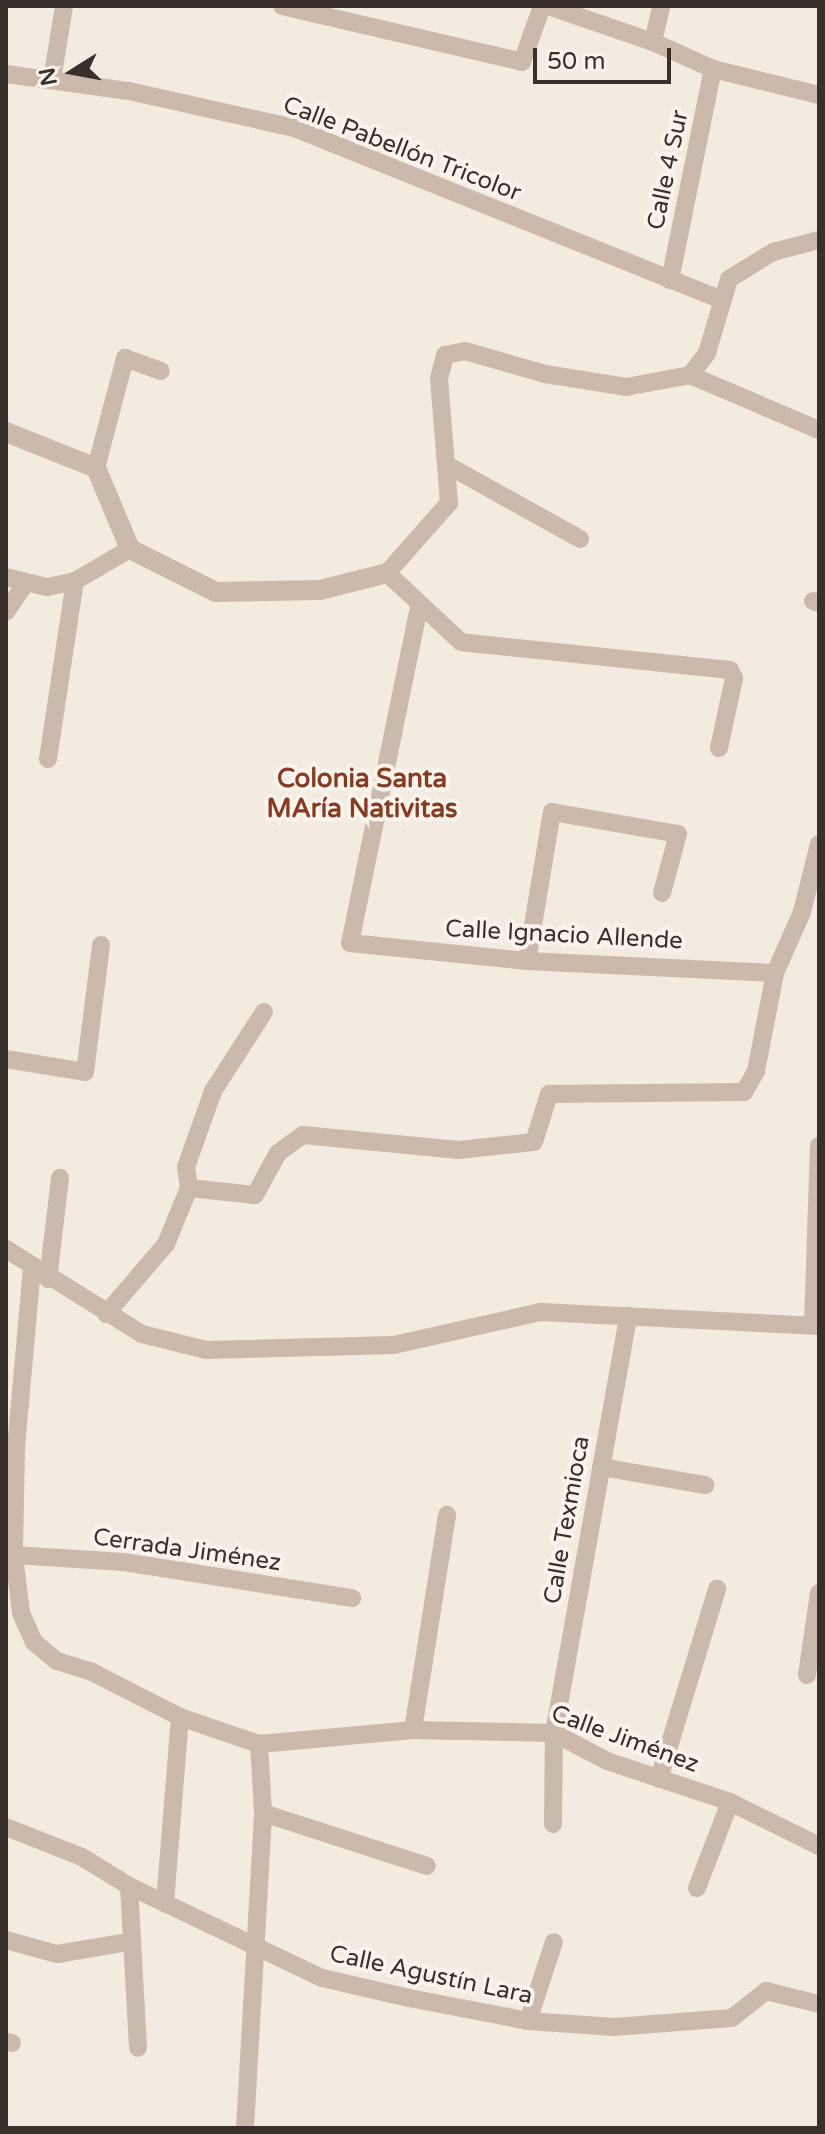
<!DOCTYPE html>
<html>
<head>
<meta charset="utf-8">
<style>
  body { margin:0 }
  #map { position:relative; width:825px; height:2134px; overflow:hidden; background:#f3eae0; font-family:"Varela Round",sans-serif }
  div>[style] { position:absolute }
  .minor>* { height:18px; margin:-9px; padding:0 9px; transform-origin:9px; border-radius:9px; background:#cbb9ac }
  .tertiary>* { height:20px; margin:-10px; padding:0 10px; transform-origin:10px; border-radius:10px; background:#cbb9ac }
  span { translate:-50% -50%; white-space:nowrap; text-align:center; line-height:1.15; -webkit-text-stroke:8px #faf4ed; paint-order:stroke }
  .street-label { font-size:24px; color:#392f2b }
  .neighbourhood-label { font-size:26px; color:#863b25; font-weight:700 }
  .frame { position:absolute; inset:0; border:8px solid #392f2b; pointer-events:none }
  .north { position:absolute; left:32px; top:32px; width:80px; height:80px; -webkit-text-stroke:6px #faf4ed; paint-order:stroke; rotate:259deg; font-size:22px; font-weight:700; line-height:32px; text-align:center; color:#392f2b }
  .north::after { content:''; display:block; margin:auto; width:28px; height:36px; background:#392f2b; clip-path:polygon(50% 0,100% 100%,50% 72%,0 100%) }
  .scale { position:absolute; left:533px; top:48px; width:138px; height:36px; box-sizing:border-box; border:4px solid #392f2b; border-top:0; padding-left:10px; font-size:24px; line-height:28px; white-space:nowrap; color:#392f2b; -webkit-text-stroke:6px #faf4ed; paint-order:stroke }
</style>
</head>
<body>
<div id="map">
  <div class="minor">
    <i style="left:282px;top:6px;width:246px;rotate:13.1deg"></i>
    <i style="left:522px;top:62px;width:59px;rotate:-70.3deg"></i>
    <i style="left:548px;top:6px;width:111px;rotate:18.9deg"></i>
    <i style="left:653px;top:42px;width:66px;rotate:24.2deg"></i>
    <i style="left:713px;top:69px;width:109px;rotate:13.8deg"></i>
    <i style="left:653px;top:42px;width:37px;rotate:-77deg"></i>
    <i style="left:6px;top:74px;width:124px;rotate:7.9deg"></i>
    <i style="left:129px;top:91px;width:169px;rotate:12.6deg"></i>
    <i style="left:294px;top:128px;width:461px;rotate:21.9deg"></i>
    <i style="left:52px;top:80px;width:75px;rotate:-80.8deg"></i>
    <i style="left:670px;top:280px;width:215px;rotate:-78.5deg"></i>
    <i style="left:690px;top:375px;width:140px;rotate:23.1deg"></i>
    <i style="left:449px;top:466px;width:150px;rotate:29.1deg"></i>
    <i style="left:96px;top:468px;width:114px;rotate:-75.2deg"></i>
    <i style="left:125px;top:358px;width:38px;rotate:20deg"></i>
    <i style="left:6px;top:577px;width:42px;rotate:13.7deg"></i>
    <i style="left:47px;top:587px;width:29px;rotate:-12deg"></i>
    <i style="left:75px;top:581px;width:64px;rotate:-30.2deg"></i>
    <i style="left:813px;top:601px;width:6px;rotate:18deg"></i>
    <i style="left:419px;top:607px;width:343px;rotate:101.6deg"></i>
    <i style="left:350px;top:943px;width:178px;rotate:5.8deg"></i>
    <i style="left:527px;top:961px;width:248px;rotate:2.8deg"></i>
    <i style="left:6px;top:612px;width:32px;rotate:-56deg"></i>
    <i style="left:719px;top:748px;width:72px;rotate:-77.9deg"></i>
    <i style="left:734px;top:678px;width:9px;rotate:-117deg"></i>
    <i style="left:730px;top:670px;width:270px;rotate:-174.1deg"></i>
    <i style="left:461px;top:642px;width:101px;rotate:-137deg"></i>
    <i style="left:387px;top:573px;width:94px;rotate:-48.5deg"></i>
    <i style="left:449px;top:503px;width:124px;rotate:-94.6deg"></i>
    <i style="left:439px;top:379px;width:25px;rotate:-76deg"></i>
    <i style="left:445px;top:355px;width:20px;rotate:-11deg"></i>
    <i style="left:465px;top:351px;width:83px;rotate:16deg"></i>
    <i style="left:545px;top:374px;width:82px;rotate:9.1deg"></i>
    <i style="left:626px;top:387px;width:65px;rotate:-10.6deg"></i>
    <i style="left:690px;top:375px;width:28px;rotate:-52deg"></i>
    <i style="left:707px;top:353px;width:77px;rotate:-73.4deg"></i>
    <i style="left:729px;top:279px;width:52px;rotate:-31.5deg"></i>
    <i style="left:773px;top:252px;width:48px;rotate:-14.6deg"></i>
    <i style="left:48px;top:759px;width:180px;rotate:-81.4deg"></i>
    <i style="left:527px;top:961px;width:151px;rotate:-80.5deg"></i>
    <i style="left:552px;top:812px;width:128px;rotate:9.9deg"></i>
    <i style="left:678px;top:834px;width:61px;rotate:105.2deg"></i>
    <i style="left:6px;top:1059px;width:80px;rotate:9.3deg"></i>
    <i style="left:85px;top:1072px;width:128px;rotate:-82.8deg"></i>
    <i style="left:189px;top:1188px;width:66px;rotate:6.1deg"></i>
    <i style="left:255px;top:1195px;width:48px;rotate:-61.3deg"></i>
    <i style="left:278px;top:1153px;width:31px;rotate:-36deg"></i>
    <i style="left:303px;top:1135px;width:156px;rotate:5.5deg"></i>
    <i style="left:458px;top:1150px;width:76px;rotate:-6deg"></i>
    <i style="left:534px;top:1142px;width:50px;rotate:-72.6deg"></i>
    <i style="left:549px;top:1094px;width:195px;rotate:-0.6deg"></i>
    <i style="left:744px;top:1092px;width:24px;rotate:-60deg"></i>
    <i style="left:756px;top:1071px;width:100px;rotate:-79deg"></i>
    <i style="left:775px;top:973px;width:67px;rotate:-66.1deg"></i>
    <i style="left:802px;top:912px;width:70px;rotate:-76deg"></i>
    <i style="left:189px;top:1188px;width:21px;rotate:-98deg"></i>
    <i style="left:186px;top:1167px;width:81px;rotate:-70.4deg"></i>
    <i style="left:213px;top:1091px;width:94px;rotate:-57.2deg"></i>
    <i style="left:6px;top:1249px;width:160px;rotate:32deg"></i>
    <i style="left:142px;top:1334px;width:66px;rotate:14deg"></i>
    <i style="left:206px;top:1350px;width:188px;rotate:-1.5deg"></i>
    <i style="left:394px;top:1345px;width:151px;rotate:-12.7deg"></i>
    <i style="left:541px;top:1312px;width:278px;rotate:2.9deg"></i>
    <i style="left:32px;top:1268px;width:180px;rotate:95.1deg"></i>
    <i style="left:16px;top:1447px;width:108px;rotate:91.1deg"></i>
    <i style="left:14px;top:1555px;width:58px;rotate:83.1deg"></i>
    <i style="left:21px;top:1613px;width:32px;rotate:66deg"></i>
    <i style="left:34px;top:1642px;width:30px;rotate:40deg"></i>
    <i style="left:57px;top:1661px;width:37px;rotate:17deg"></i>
    <i style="left:92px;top:1672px;width:99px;rotate:27.1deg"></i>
    <i style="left:180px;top:1717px;width:83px;rotate:18.9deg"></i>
    <i style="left:259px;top:1744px;width:155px;rotate:-5.2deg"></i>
    <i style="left:413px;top:1730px;width:141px;rotate:1.2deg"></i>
    <i style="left:554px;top:1733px;width:60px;rotate:27.8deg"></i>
    <i style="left:607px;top:1761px;width:130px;rotate:18.4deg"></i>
    <i style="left:730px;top:1802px;width:99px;rotate:26.3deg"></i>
    <i style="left:48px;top:1279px;width:102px;rotate:-83.2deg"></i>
    <i style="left:106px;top:1314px;width:92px;rotate:-49.4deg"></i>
    <i style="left:166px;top:1244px;width:61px;rotate:-67.7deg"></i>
    <i style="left:813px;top:1325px;width:179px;rotate:-88.1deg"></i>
    <i style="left:601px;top:1467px;width:106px;rotate:9.8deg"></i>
    <i style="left:14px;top:1555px;width:110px;rotate:3.6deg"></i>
    <i style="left:124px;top:1562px;width:231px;rotate:9deg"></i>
    <i style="left:807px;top:1675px;width:83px;rotate:-81.7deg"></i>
    <i style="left:413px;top:1730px;width:218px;rotate:-81deg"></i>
    <i style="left:659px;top:1779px;width:199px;rotate:-73deg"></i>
    <i style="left:263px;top:1813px;width:172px;rotate:17.9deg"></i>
    <i style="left:553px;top:1824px;width:91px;rotate:-89.4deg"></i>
    <i style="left:554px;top:1733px;width:424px;rotate:-79.9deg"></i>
    <i style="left:6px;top:1827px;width:82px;rotate:21.5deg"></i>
    <i style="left:82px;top:1857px;width:55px;rotate:31.7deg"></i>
    <i style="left:129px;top:1886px;width:214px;rotate:25.5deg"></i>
    <i style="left:322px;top:1978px;width:89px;rotate:12.9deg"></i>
    <i style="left:409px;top:1998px;width:121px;rotate:10.9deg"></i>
    <i style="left:528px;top:2021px;width:86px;rotate:4deg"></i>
    <i style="left:614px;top:2027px;width:118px;rotate:-4.4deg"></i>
    <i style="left:732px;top:2018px;width:43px;rotate:-38.5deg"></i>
    <i style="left:766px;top:1991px;width:55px;rotate:13.8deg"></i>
    <i style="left:129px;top:1886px;width:162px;rotate:86.8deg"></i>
    <i style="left:697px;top:1888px;width:92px;rotate:-69deg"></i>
    <i style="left:165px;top:1903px;width:187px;rotate:-85.4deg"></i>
    <i style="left:6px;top:1940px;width:53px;rotate:15.4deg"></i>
    <i style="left:57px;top:1954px;width:73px;rotate:-9.5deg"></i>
    <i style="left:528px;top:2021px;width:83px;rotate:-71.8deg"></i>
    <i style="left:6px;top:2042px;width:6px;rotate:9deg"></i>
    <i style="left:245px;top:2128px;width:316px;rotate:-86.7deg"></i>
    <i style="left:263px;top:1813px;width:69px;rotate:-93.3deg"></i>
  </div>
  <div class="tertiary">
    <i style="left:6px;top:432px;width:97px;rotate:21.8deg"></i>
    <i style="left:96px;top:468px;width:88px;rotate:67.2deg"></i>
    <i style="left:130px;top:549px;width:96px;rotate:26.6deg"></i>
    <i style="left:216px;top:592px;width:104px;rotate:-1.1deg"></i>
    <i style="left:320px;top:590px;width:69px;rotate:-14.2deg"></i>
  </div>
  <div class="street-label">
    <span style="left:402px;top:149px;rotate:21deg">Calle Pabellón Tricolor</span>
    <span style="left:668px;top:170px;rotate:-78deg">Calle 4 Sur</span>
    <span style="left:564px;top:935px;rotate:3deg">Calle Ignacio Allende</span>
    <span style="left:567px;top:1520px;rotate:-80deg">Calle Texmioca</span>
    <span style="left:187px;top:1550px;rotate:8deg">Cerrada Jiménez</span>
    <span style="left:625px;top:1739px;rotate:20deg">Calle Jiménez</span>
    <span style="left:431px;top:1975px;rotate:12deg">Calle Agustín Lara</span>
  </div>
  <div class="neighbourhood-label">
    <span style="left:362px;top:794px">Colonia Santa<br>MAría Nativitas</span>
  </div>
  <div class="frame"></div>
  <div class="north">N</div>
  <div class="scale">50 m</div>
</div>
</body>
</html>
